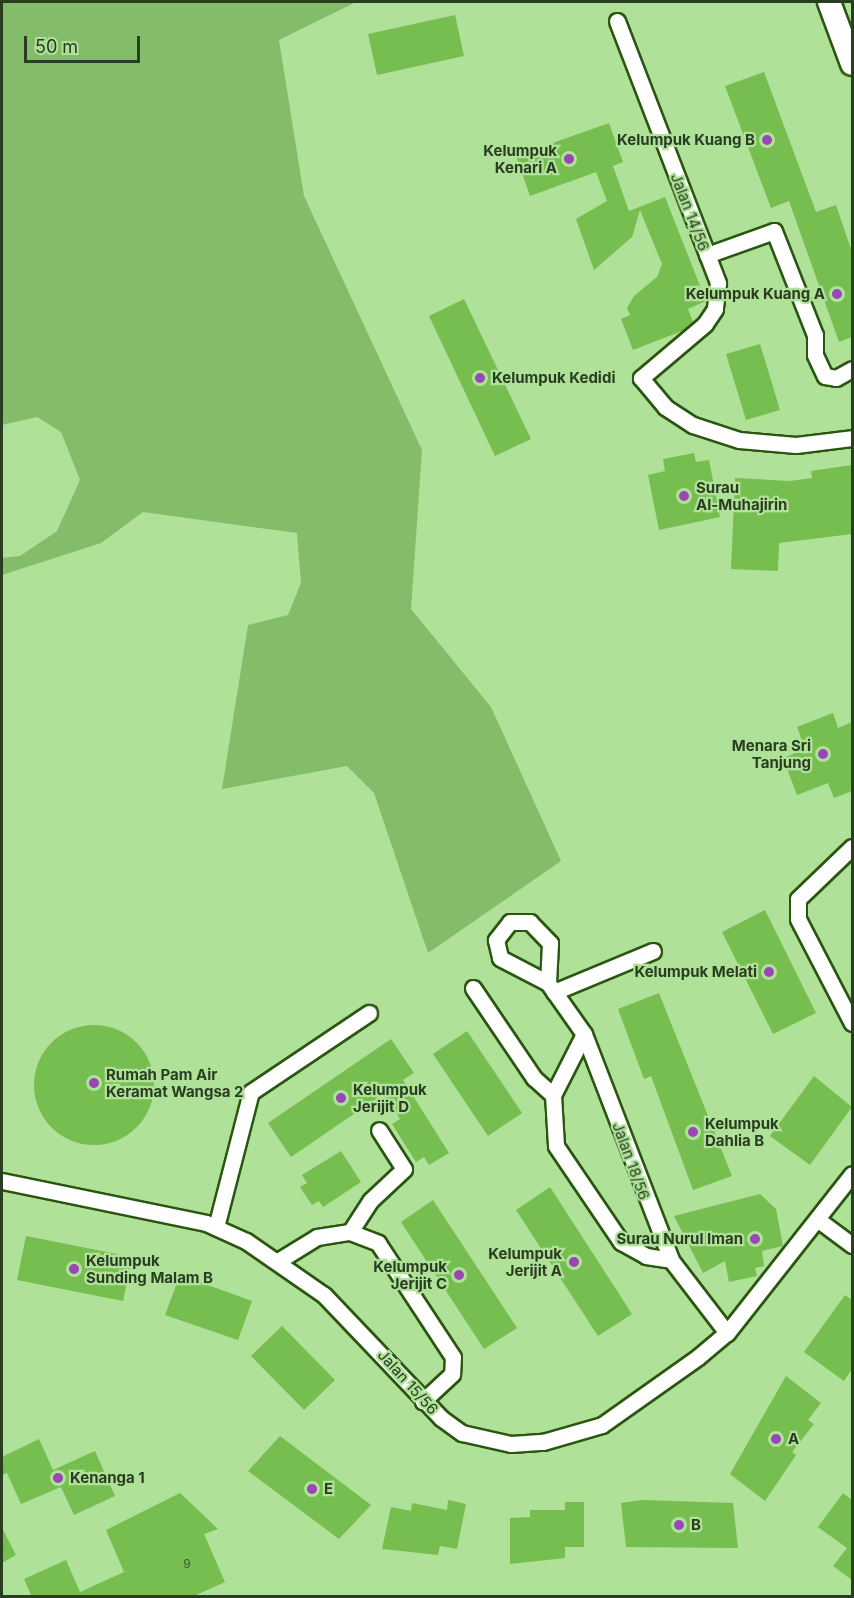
<!DOCTYPE html>
<html>
<head>
<meta charset="utf-8">
<style>
  body { margin:0 }
  #map { position:relative; width:854px; height:1598px; overflow:hidden; background:#afe199; font-family:Inter,sans-serif }
  div>[style] { position:absolute }
  .green>* { inset:0; background:#84bd69 }
  .building>* { inset:0; background:#75be4f }
  .round { border-radius:50% }
  .roads { filter:drop-shadow(2px 0 #2b5610) drop-shadow(-2px 0 #2b5610) drop-shadow(0 2px #2b5610) drop-shadow(0 -2px #2b5610) }
  .minor>* { height:15px; margin:-7.5px; padding:0 7.5px; transform-origin:7.5px; border-radius:7.5px; background:#fff }
  .secondary>* { height:22px; margin:-11px; padding:0 11px; transform-origin:11px; border-radius:11px; background:#fff }
  .dots>* { width:16px; height:16px; translate:-50% -50%; box-sizing:border-box; border:3px solid #afe199; border-radius:50% }
  span { translate:-50% -50%; white-space:nowrap; text-align:center; line-height:1.15; -webkit-text-stroke:4.5px #afe199; paint-order:stroke }
  .number-label { font-size:12px; color:#3c5d2c }
  .number-label span { -webkit-text-stroke-width:0 }
  .poi-label { font-size:15px; color:#293d20; font-weight:700 }
  .right { translate:-100% -50%; text-align:right }
  .left { translate:0 -50%; text-align:left }
  .street-label { font-size:15px; color:#293d20 }
  .frame { position:absolute; inset:0; border:3px solid #293d20; pointer-events:none }
  .scale { position:absolute; left:24px; top:36px; width:116px; height:27px; box-sizing:border-box; border:3px solid #293d20; border-top:0; padding-left:8px; font-size:18px; line-height:21px; white-space:nowrap; color:#293d20; -webkit-text-stroke:4px #afe199; paint-order:stroke }
</style>
</head>
<body>
<div id="map">
  <div class="green">
    <i style="clip-path:polygon(2px 2px,356px 2px,279px 40px,304px 196px,422px 450px,411px 609px,491px 707px,561px 861px,428px 953px,374px 793px,347px 766px,222px 789px,248px 625px,288px 615px,301px 583px,297px 533px,143px 512px,101px 543px,2px 575px,2px 558px,20px 556px,57px 531px,80px 480px,61px 432px,37px 417px,2px 425px)"></i>
  </div>
  <div class="building">
    <i style="clip-path:polygon(455px 15px,464px 56px,377px 75px,368px 34px)"></i>
    <i style="clip-path:polygon(764px 72px,816px 212px,836px 205px,852px 252px,852px 337px,839px 342px,789px 201px,771px 208px,725px 86px)"></i>
    <i style="clip-path:polygon(609px 123px,623px 162px,613px 166px,629px 211px,665px 197px,706px 301px,688px 309px,693px 322px,682px 331px,633px 350px,621px 319px,630px 315px,627px 308px,634px 296px,657px 277px,662px 264px,640px 210px,632px 237px,594px 270px,576px 219px,607px 201px,596px 172px,530px 196px,516px 156px)"></i>
    <i style="clip-path:polygon(464px 299px,531px 439px,495px 456px,429px 316px)"></i>
    <i style="clip-path:polygon(760px 344px,780px 410px,746px 420px,726px 354px)"></i>
    <i style="clip-path:polygon(694px 453px,696px 462px,709px 460px,720px 517px,659px 530px,648px 475px,665px 471px,663px 459px)"></i>
    <i style="clip-path:polygon(852px 465px,852px 534px,779px 543px,778px 571px,731px 569px,735px 478px,790px 481px,812px 478px,811px 471px)"></i>
    <i style="clip-path:polygon(833px 713px,838px 728px,852px 722px,852px 791px,834px 798px,828px 783px,797px 795px,783px 758px,805px 749px,797px 727px)"></i>
    <i style="clip-path:polygon(765px 910px,816px 1013px,773px 1034px,722px 932px)"></i>
    <i style="clip-path:polygon(659px 993px,732px 1176px,693px 1190px,651px 1076px,644px 1079px,618px 1009px)"></i>
    <i class="round" style="left:34px;top:1025px;width:120px;height:120px"></i>
    <i style="clip-path:polygon(467px 1031px,522px 1113px,488px 1136px,433px 1054px)"></i>
    <i style="clip-path:polygon(391px 1039px,414px 1073px,403px 1080px,449px 1153px,429px 1165px,424px 1157px,416px 1162px,392px 1124px,400px 1119px,383px 1094px,291px 1157px,268px 1123px)"></i>
    <i style="clip-path:polygon(814px 1076px,852px 1107px,810px 1165px,770px 1136px)"></i>
    <i style="clip-path:polygon(341px 1151px,361px 1182px,323px 1207px,319px 1201px,312px 1205px,300px 1187px,307px 1183px,302px 1175px)"></i>
    <i style="clip-path:polygon(550px 1187px,632px 1314px,598px 1336px,516px 1210px)"></i>
    <i style="clip-path:polygon(760px 1194px,776px 1209px,783px 1246px,762px 1251px,764px 1266px,755px 1268px,757px 1276px,729px 1282px,725px 1261px,703px 1273px,674px 1216px)"></i>
    <i style="clip-path:polygon(433px 1200px,517px 1328px,484px 1349px,401px 1222px)"></i>
    <i style="clip-path:polygon(26px 1236px,132px 1257px,123px 1301px,17px 1280px)"></i>
    <i style="clip-path:polygon(180px 1275px,252px 1301px,238px 1340px,165px 1315px)"></i>
    <i style="clip-path:polygon(845px 1295px,852px 1300px,852px 1369px,844px 1381px,804px 1352px)"></i>
    <i style="clip-path:polygon(282px 1326px,335px 1380px,304px 1410px,251px 1356px)"></i>
    <i style="clip-path:polygon(786px 1376px,821px 1403px,808px 1420px,814px 1424px,792px 1452px,796px 1455px,765px 1501px,730px 1474px)"></i>
    <i style="clip-path:polygon(280px 1436px,371px 1505px,339px 1539px,248px 1471px)"></i>
    <i style="clip-path:polygon(39px 1439px,53px 1470px,95px 1451px,115px 1496px,74px 1515px,61px 1487px,21px 1504px,7px 1473px,2px 1475px,2px 1457px)"></i>
    <i style="clip-path:polygon(180px 1493px,218px 1529px,204px 1534px,225px 1582px,194px 1596px,31px 1595px,24px 1579px,66px 1560px,80px 1592px,124px 1572px,106px 1530px)"></i>
    <i style="clip-path:polygon(843px 1493px,852px 1500px,852px 1580px,833px 1566px,847px 1548px,818px 1527px)"></i>
    <i style="clip-path:polygon(448px 1500px,466px 1504px,457px 1549px,440px 1546px,438px 1555px,382px 1549px,391px 1507px,411px 1511px,412px 1503px,447px 1510px)"></i>
    <i style="clip-path:polygon(642px 1500px,733px 1503px,738px 1548px,626px 1547px,621px 1503px)"></i>
    <i style="clip-path:polygon(565px 1502px,584px 1502px,584px 1547px,565px 1547px,565px 1558px,510px 1564px,510px 1518px,530px 1517px,530px 1510px,565px 1510px)"></i>
    <i style="clip-path:polygon(2px 1528px,16px 1555px,2px 1563px)"></i>
  </div>
  <div class="roads">
    <div class="minor">
      <i style="left:617px;top:21px;width:281px;rotate:68.9deg"></i>
      <i style="left:718px;top:283px;width:26px;rotate:97deg"></i>
      <i style="left:715px;top:309px;width:18px;rotate:124deg"></i>
      <i style="left:705px;top:324px;width:84px;rotate:139.8deg"></i>
      <i style="left:641px;top:378px;width:38px;rotate:50deg"></i>
      <i style="left:665px;top:407px;width:33px;rotate:33deg"></i>
      <i style="left:693px;top:425px;width:48px;rotate:18.1deg"></i>
      <i style="left:739px;top:440px;width:57px;rotate:5deg"></i>
      <i style="left:796px;top:445px;width:56px;rotate:-7.1deg"></i>
      <i style="left:707px;top:255px;width:71px;rotate:-19.7deg"></i>
      <i style="left:774px;top:231px;width:112px;rotate:68.5deg"></i>
      <i style="left:815px;top:335px;width:20px;rotate:90deg"></i>
      <i style="left:815px;top:355px;width:23px;rotate:65deg"></i>
      <i style="left:825px;top:376px;width:11px;rotate:10deg"></i>
      <i style="left:836px;top:378px;width:18px;rotate:-29deg"></i>
      <i style="left:852px;top:847px;width:75px;rotate:136.1deg"></i>
      <i style="left:798px;top:899px;width:20px;rotate:90deg"></i>
      <i style="left:798px;top:919px;width:117px;rotate:62.6deg"></i>
      <i style="left:548px;top:983px;width:40px;rotate:-87.1deg"></i>
      <i style="left:550px;top:943px;width:29px;rotate:-134deg"></i>
      <i style="left:530px;top:922px;width:20px;rotate:180deg"></i>
      <i style="left:510px;top:922px;width:23px;rotate:128deg"></i>
      <i style="left:496px;top:940px;width:18px;rotate:77deg"></i>
      <i style="left:500px;top:958px;width:54px;rotate:27.5deg"></i>
      <i style="left:548px;top:983px;width:62px;rotate:54.8deg"></i>
      <i style="left:584px;top:1034px;width:242px;rotate:68.9deg"></i>
      <i style="left:671px;top:1260px;width:92px;rotate:52.5deg"></i>
      <i style="left:473px;top:988px;width:109px;rotate:55.9deg"></i>
      <i style="left:534px;top:1078px;width:25px;rotate:42deg"></i>
      <i style="left:554px;top:992px;width:107px;rotate:-22.5deg"></i>
      <i style="left:584px;top:1034px;width:68px;rotate:116.9deg"></i>
      <i style="left:553px;top:1095px;width:51px;rotate:86.6deg"></i>
      <i style="left:556px;top:1146px;width:116px;rotate:55.9deg"></i>
      <i style="left:621px;top:1242px;width:29px;rotate:29deg"></i>
      <i style="left:646px;top:1256px;width:25px;rotate:9deg"></i>
      <i style="left:2px;top:1181px;width:208px;rotate:11.6deg"></i>
      <i style="left:206px;top:1223px;width:44px;rotate:24.2deg"></i>
      <i style="left:246px;top:1241px;width:95px;rotate:34.7deg"></i>
      <i style="left:324px;top:1295px;width:170px;rotate:46.4deg"></i>
      <i style="left:441px;top:1418px;width:26px;rotate:36deg"></i>
      <i style="left:462px;top:1433px;width:50px;rotate:12.7deg"></i>
      <i style="left:511px;top:1444px;width:32px;rotate:-4deg"></i>
      <i style="left:543px;top:1442px;width:61px;rotate:-16.1deg"></i>
      <i style="left:602px;top:1425px;width:118px;rotate:-35.3deg"></i>
      <i style="left:698px;top:1357px;width:38px;rotate:-40deg"></i>
      <i style="left:727px;top:1333px;width:202px;rotate:-51.8deg"></i>
      <i style="left:817px;top:1219px;width:44px;rotate:36.6deg"></i>
      <i style="left:216px;top:1227px;width:139px;rotate:-75.5deg"></i>
      <i style="left:251px;top:1092px;width:142px;rotate:-33.8deg"></i>
      <i style="left:350px;top:1232px;width:38px;rotate:-57deg"></i>
      <i style="left:371px;top:1200px;width:45px;rotate:-43.2deg"></i>
      <i style="left:404px;top:1169px;width:46px;rotate:-122.7deg"></i>
      <i style="left:278px;top:1261px;width:46px;rotate:-31.6deg"></i>
      <i style="left:317px;top:1237px;width:33px;rotate:-9deg"></i>
      <i style="left:350px;top:1232px;width:30px;rotate:21deg"></i>
      <i style="left:378px;top:1243px;width:136px;rotate:56.7deg"></i>
      <i style="left:453px;top:1357px;width:17px;rotate:93deg"></i>
      <i style="left:452px;top:1374px;width:40px;rotate:137deg"></i>
    </div>
    <div class="secondary">
      <i style="left:829px;top:2px;width:66px;rotate:69.6deg"></i>
    </div>
  </div>
  <div class="dots">
    <i style="left:767px;top:140px;background:#9847b6"></i>
    <i style="left:569px;top:159px;background:#9847b6"></i>
    <i style="left:837px;top:294px;background:#9847b6"></i>
    <i style="left:480px;top:378px;background:#9847b6"></i>
    <i style="left:684px;top:496px;background:#9847b6"></i>
    <i style="left:823px;top:754px;background:#9847b6"></i>
    <i style="left:769px;top:972px;background:#9847b6"></i>
    <i style="left:94px;top:1083px;background:#9847b6"></i>
    <i style="left:341px;top:1098px;background:#9847b6"></i>
    <i style="left:693px;top:1132px;background:#9847b6"></i>
    <i style="left:755px;top:1239px;background:#9847b6"></i>
    <i style="left:574px;top:1262px;background:#9847b6"></i>
    <i style="left:74px;top:1269px;background:#9847b6"></i>
    <i style="left:459px;top:1275px;background:#9847b6"></i>
    <i style="left:776px;top:1439px;background:#9847b6"></i>
    <i style="left:58px;top:1478px;background:#9847b6"></i>
    <i style="left:312px;top:1489px;background:#9847b6"></i>
    <i style="left:679px;top:1525px;background:#9847b6"></i>
  </div>
  <div class="number-label">
    <span style="left:187px;top:1564px">9</span>
  </div>
  <div class="poi-label">
    <span class="right" style="left:755px;top:140px">Kelumpuk Kuang B</span>
    <span class="right" style="left:557px;top:159px">Kelumpuk<br>Kenari A</span>
    <span class="right" style="left:825px;top:294px">Kelumpuk Kuang A</span>
    <span class="left" style="left:492px;top:378px">Kelumpuk Kedidi</span>
    <span class="left" style="left:696px;top:496px">Surau<br>Al-Muhajirin</span>
    <span class="right" style="left:811px;top:754px">Menara Sri<br>Tanjung</span>
    <span class="right" style="left:757px;top:972px">Kelumpuk Melati</span>
    <span class="left" style="left:106px;top:1083px">Rumah Pam Air<br>Keramat Wangsa 2</span>
    <span class="left" style="left:353px;top:1098px">Kelumpuk<br>Jerijit D</span>
    <span class="left" style="left:705px;top:1132px">Kelumpuk<br>Dahlia B</span>
    <span class="right" style="left:743px;top:1239px">Surau Nurul Iman</span>
    <span class="right" style="left:562px;top:1262px">Kelumpuk<br>Jerijit A</span>
    <span class="left" style="left:86px;top:1269px">Kelumpuk<br>Sunding Malam B</span>
    <span class="right" style="left:447px;top:1275px">Kelumpuk<br>Jerijit C</span>
    <span class="left" style="left:788px;top:1439px">A</span>
    <span class="left" style="left:70px;top:1478px">Kenanga 1</span>
    <span class="left" style="left:324px;top:1489px">E</span>
    <span class="left" style="left:691px;top:1525px">B</span>
  </div>
  <div class="street-label">
    <span style="left:690px;top:212px;rotate:69deg">Jalan 14/56</span>
    <span style="left:631px;top:1161px;rotate:70deg">Jalan 18/56</span>
    <span style="left:408px;top:1382px;rotate:48deg">Jalan 15/56</span>
  </div>
  <div class="frame"></div>
  <div class="scale">50 m</div>
</div>
</body>
</html>
